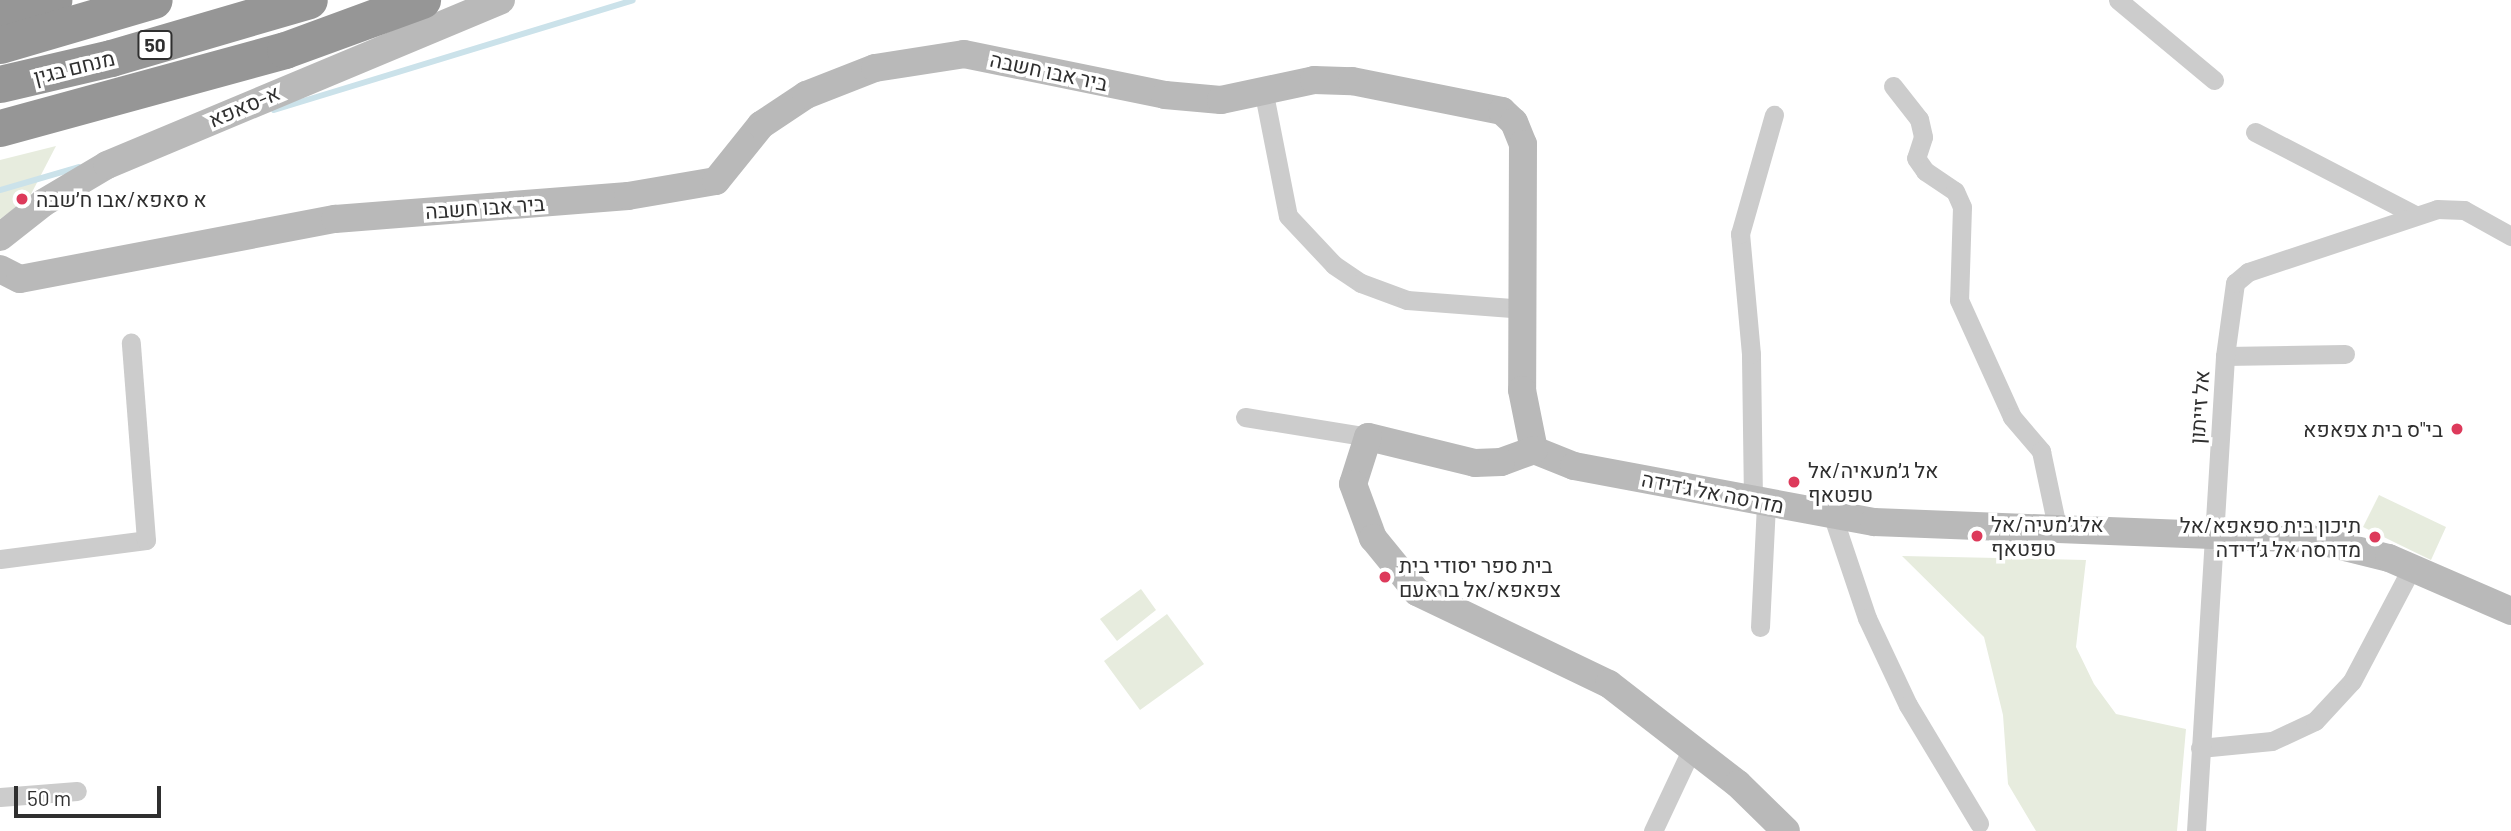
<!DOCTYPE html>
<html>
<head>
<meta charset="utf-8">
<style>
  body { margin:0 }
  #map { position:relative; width:2511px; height:831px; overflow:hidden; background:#fff; font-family:Barlow,Heebo,sans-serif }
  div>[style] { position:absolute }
  .green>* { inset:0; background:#e7ecde }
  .stream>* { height:6px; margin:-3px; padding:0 3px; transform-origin:3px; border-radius:3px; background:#cbe2ea }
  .street>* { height:19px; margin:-9.5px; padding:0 9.5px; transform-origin:9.5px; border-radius:9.5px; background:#ccc }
  .secondary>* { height:28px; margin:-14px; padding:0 14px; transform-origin:14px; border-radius:14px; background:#b9b9b9 }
  .highway>* { height:37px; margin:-18.5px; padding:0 18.5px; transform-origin:18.5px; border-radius:18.5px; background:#969696 }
  .dots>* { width:19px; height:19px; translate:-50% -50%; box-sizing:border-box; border:4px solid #fff; border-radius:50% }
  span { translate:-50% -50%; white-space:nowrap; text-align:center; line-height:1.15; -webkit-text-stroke:7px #fff; paint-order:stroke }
  .shield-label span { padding:2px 5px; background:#fff; border:2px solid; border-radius:5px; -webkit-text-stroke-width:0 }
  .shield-label { font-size:19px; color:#2f2f2f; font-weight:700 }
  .street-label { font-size:21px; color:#2f2f2f }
  .poi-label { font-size:21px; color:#2f2f2f }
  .left { translate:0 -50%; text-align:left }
  .right { translate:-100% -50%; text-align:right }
  .scale { position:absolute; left:14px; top:786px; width:147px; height:32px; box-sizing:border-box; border:4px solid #2f2f2f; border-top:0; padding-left:9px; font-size:21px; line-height:24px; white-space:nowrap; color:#2f2f2f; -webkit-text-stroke:5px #fff; paint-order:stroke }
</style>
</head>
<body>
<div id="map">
  <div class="green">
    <i style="clip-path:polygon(56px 146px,29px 198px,0 219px,0 160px)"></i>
    <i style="clip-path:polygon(2379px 495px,2446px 527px,2431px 560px,2363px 527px)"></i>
    <i style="clip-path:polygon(1902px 556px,2086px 560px,2076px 647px,2094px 684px,2116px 714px,2186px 729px,2177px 831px,2036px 831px,2008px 784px,2003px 715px,1984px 637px)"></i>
    <i style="clip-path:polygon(1141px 589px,1156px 610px,1117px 641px,1100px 619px)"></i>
    <i style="clip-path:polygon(1167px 614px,1204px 664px,1140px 710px,1104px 661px)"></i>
  </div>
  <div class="stream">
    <i style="left:274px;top:110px;width:375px;rotate:-17deg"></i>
    <i style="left:0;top:190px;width:82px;rotate:-16.2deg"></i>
  </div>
  <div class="street">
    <i style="left:2118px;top:0;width:125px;rotate:39.8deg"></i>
    <i style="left:1893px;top:86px;width:42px;rotate:51.8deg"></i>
    <i style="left:1919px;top:119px;width:18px;rotate:77deg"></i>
    <i style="left:1923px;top:137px;width:22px;rotate:108deg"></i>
    <i style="left:1916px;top:158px;width:16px;rotate:55deg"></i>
    <i style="left:1925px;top:171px;width:36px;rotate:34deg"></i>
    <i style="left:1955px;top:191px;width:17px;rotate:66deg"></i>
    <i style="left:1962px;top:207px;width:93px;rotate:91.8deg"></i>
    <i style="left:1959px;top:300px;width:128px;rotate:65.6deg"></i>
    <i style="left:2012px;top:417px;width:45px;rotate:49.5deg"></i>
    <i style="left:2041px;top:451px;width:83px;rotate:78.1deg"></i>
    <i style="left:1264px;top:94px;width:124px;rotate:78.9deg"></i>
    <i style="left:1288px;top:216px;width:67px;rotate:46.8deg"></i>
    <i style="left:1334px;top:265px;width:32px;rotate:34deg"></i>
    <i style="left:1361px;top:283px;width:49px;rotate:20.3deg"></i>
    <i style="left:1407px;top:300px;width:118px;rotate:4.4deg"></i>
    <i style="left:2255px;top:132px;width:178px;rotate:27.4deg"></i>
    <i style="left:2225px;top:356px;width:120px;rotate:-1deg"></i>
    <i style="left:1245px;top:417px;width:125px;rotate:9.2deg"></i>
    <i style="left:1753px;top:500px;width:146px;rotate:-90.8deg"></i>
    <i style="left:1751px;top:354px;width:121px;rotate:-95.2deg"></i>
    <i style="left:1740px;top:234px;width:124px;rotate:-74.1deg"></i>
    <i style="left:1832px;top:514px;width:110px;rotate:71.4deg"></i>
    <i style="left:1867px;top:618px;width:96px;rotate:64.8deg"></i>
    <i style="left:1908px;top:705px;width:138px;rotate:59deg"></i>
    <i style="left:0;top:559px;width:147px;rotate:-7.4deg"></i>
    <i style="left:146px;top:540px;width:198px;rotate:-94.4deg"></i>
    <i style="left:1760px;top:627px;width:124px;rotate:-87.2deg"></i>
    <i style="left:2200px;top:748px;width:72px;rotate:-5.6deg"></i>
    <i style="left:2272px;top:741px;width:47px;rotate:-24.9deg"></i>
    <i style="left:2315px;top:721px;width:54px;rotate:-47.2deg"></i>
    <i style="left:2352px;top:681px;width:129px;rotate:-62.2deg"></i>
    <i style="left:0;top:797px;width:77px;rotate:-4.5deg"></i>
    <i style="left:1653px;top:831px;width:92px;rotate:-64.8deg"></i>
    <i style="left:2196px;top:831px;width:476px;rotate:-86.5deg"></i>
    <i style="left:2225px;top:356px;width:74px;rotate:-82.2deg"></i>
    <i style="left:2235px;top:283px;width:17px;rotate:-40deg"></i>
    <i style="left:2248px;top:272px;width:199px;rotate:-18.4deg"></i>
    <i style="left:2437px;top:209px;width:27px;rotate:2deg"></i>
    <i style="left:2464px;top:210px;width:54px;rotate:29deg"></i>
  </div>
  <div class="secondary">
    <i style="left:0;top:237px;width:55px;rotate:-38.3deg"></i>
    <i style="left:43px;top:203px;width:74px;rotate:-30.7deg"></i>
    <i style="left:107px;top:165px;width:427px;rotate:-22.7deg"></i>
    <i style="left:0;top:269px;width:22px;rotate:27deg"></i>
    <i style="left:20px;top:279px;width:321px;rotate:-10.8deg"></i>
    <i style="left:335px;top:219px;width:294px;rotate:-4.5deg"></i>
    <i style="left:628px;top:196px;width:89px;rotate:-9.7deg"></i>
    <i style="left:716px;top:181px;width:72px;rotate:-51.2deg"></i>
    <i style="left:761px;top:125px;width:54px;rotate:-33.7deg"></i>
    <i style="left:806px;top:95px;width:74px;rotate:-21.4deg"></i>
    <i style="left:875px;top:68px;width:90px;rotate:-8.9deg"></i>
    <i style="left:964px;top:54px;width:205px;rotate:11.5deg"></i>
    <i style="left:1165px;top:95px;width:56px;rotate:5.1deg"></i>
    <i style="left:1221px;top:100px;width:95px;rotate:-12.1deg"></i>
    <i style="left:1314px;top:80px;width:38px;rotate:2deg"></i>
    <i style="left:1352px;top:81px;width:153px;rotate:11.3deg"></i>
    <i style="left:1502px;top:111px;width:16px;rotate:43deg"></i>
    <i style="left:1514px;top:122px;width:24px;rotate:68deg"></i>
    <i style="left:1523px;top:144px;width:246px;rotate:90.2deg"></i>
    <i style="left:1522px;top:390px;width:61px;rotate:78.7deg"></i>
    <i style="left:1534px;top:450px;width:43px;rotate:21.8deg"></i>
    <i style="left:1574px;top:466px;width:305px;rotate:10.6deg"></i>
    <i style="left:1874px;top:522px;width:438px;rotate:2.2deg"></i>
    <i style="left:2312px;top:539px;width:79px;rotate:13.9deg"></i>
    <i style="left:2389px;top:558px;width:133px;rotate:23.5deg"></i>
    <i style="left:1534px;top:450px;width:35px;rotate:160deg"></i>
    <i style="left:1501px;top:462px;width:26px;rotate:178deg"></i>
    <i style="left:1475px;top:463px;width:110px;rotate:-166.3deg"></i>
    <i style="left:1368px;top:437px;width:49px;rotate:107.7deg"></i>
    <i style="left:1353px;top:484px;width:58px;rotate:69.7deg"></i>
    <i style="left:1373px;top:538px;width:70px;rotate:50.8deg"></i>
    <i style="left:1417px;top:592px;width:213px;rotate:25.6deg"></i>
    <i style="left:1609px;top:684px;width:163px;rotate:37.8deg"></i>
    <i style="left:1738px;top:784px;width:67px;rotate:44.4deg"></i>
  </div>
  <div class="highway">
    <i style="left:0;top:8px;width:54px;rotate:-8.6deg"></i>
    <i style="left:0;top:45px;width:160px;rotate:-16.3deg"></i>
    <i style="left:0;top:84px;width:114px;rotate:-13.2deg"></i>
    <i style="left:111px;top:58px;width:206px;rotate:-16.3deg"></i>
    <i style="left:0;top:128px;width:295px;rotate:-15.3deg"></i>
    <i style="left:285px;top:50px;width:146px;rotate:-20.1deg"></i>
  </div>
  <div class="dots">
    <i style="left:22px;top:199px;background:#dd3a5b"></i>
    <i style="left:2457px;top:429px;background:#dd3a5b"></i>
    <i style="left:1794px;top:482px;background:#dd3a5b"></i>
    <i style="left:1977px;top:536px;background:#dd3a5b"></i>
    <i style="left:2375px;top:537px;background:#dd3a5b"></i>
    <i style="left:1385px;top:577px;background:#dd3a5b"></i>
  </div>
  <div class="shield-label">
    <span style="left:155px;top:45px">50</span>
  </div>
  <div class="street-label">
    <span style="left:74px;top:67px;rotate:-14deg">מנחם בגין</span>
    <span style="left:1049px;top:71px;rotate:12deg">ביר אבו חשבה</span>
    <span style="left:244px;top:106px;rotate:-23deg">א-סאפא</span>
    <span style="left:485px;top:207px;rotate:-4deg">ביר אבו חשבה</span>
    <span style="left:2199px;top:407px;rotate:-86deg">אל זייתון</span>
    <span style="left:1713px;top:492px;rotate:11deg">מדרסה אל ג'דידה</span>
  </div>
  <div class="poi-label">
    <span class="left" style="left:36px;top:199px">א סאפא/אבו ח׳שבה</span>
    <span class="right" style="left:2443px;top:429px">בי"ס בית צפאפא</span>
    <span class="left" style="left:1808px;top:482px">אל ג׳מעאיה/אל<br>טפטאף</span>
    <span class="left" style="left:1991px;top:536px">אלג׳מעיה/אל<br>טפטאף</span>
    <span class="right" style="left:2361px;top:537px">תיכון בית ספאפא/אל<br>מדרסה אל ג׳דידה</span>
    <span class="left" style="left:1399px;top:577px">בית ספר יסודי בית<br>צפאפא/אל בראעם</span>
  </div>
  <div class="scale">50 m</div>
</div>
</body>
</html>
